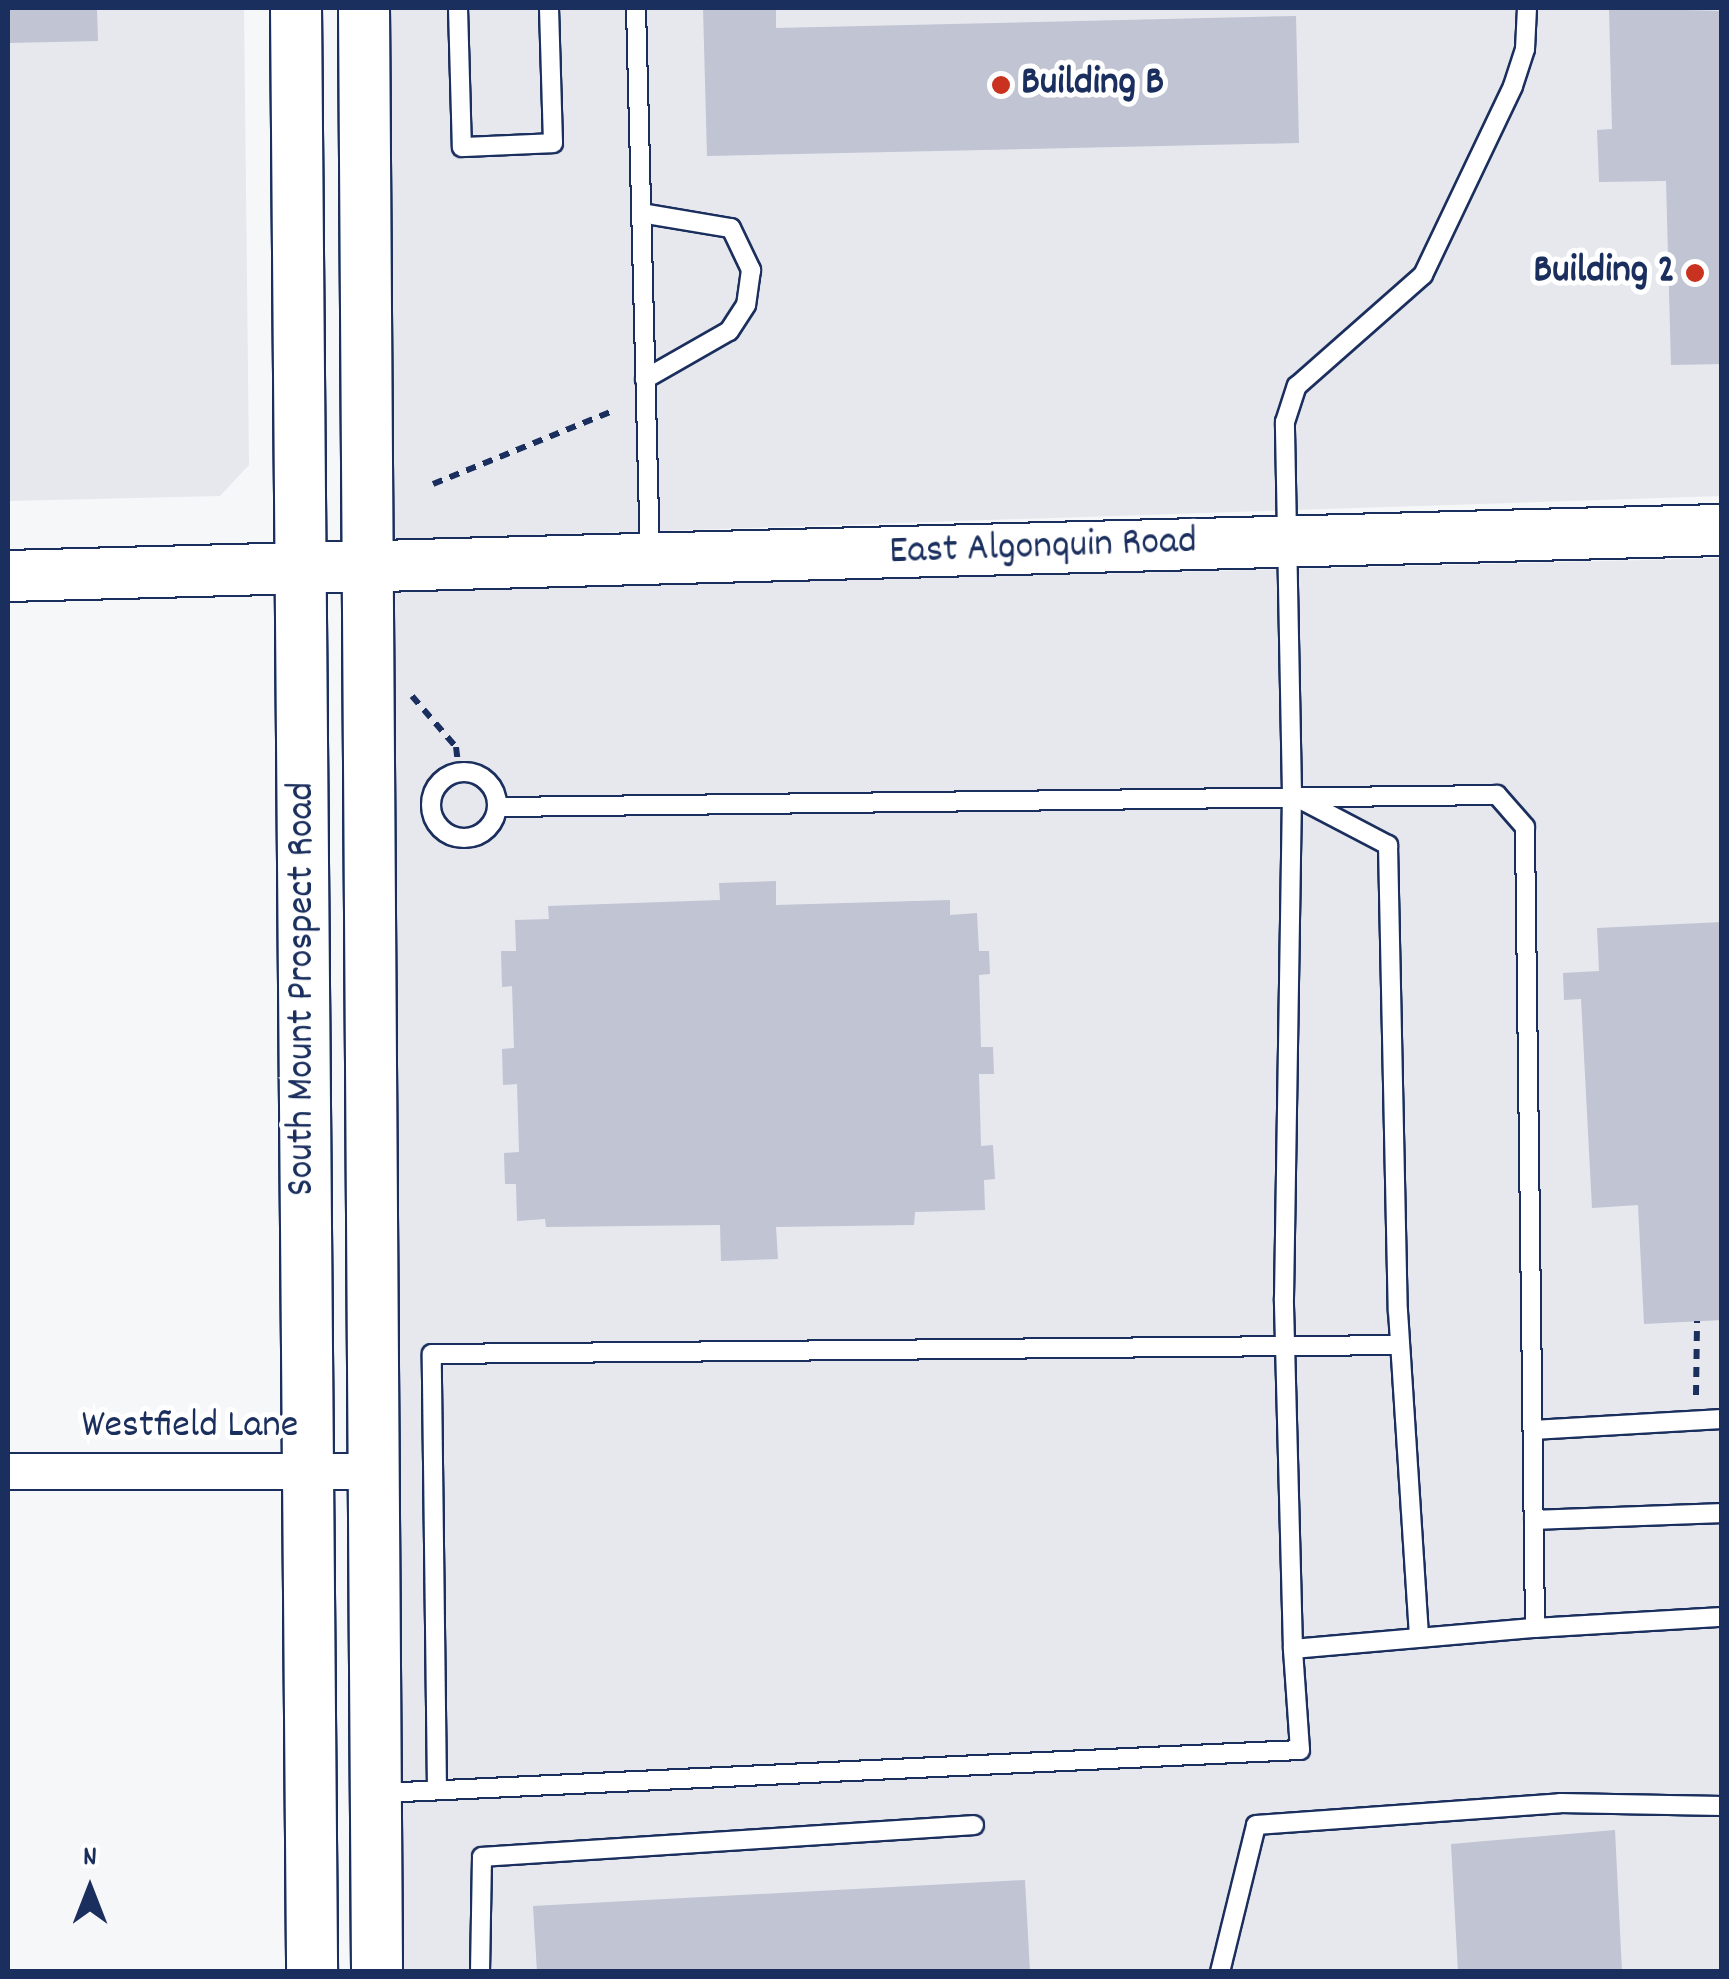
<!DOCTYPE html>
<html>
<head>
<meta charset="utf-8">
<style>
  body { margin:0 }
  #map { position:relative; width:1729px; height:1979px; overflow:hidden; background:#f6f7f9; font-family:Dekko,sans-serif }
  div>[style] { position:absolute }
  .built>* { inset:0; background:#e6e8ee }
  .building>* { inset:0; background:#c0c4d3 }
  .path>* { height:6px; margin-top:-3px; transform-origin:0; background:repeating-linear-gradient(90deg,#1b2f5e 0 10px,transparent 0 18px) }
  .roads { filter:drop-shadow(2px 0 #1b2f5e) drop-shadow(-2px 0 #1b2f5e) drop-shadow(0 2px #1b2f5e) drop-shadow(0 -2px #1b2f5e) }
  .service>* { height:18px; margin:-9px; padding:0 9px; transform-origin:9px; border-radius:9px; background:#fff }
  .service>.ring { margin:-9px; padding:0; box-sizing:content-box; background:none; border:18px solid #fff; border-radius:50% }
  .minor>* { height:35px; margin:-17.5px; padding:0 17.5px; transform-origin:17.5px; border-radius:17.5px; background:#fff }
  .secondary>* { height:50px; margin:-25px; padding:0 25px; transform-origin:25px; border-radius:25px; background:#fff }
  .dots>* { width:28px; height:28px; translate:-50% -50%; box-sizing:border-box; border:5px solid #fff; border-radius:50% }
  span { translate:-50% -50%; white-space:nowrap; text-align:center; line-height:1.15; -webkit-text-stroke:10px #fff; paint-order:stroke }
  .poi-label { font-size:40px; color:#1b2f5e; font-weight:700 }
  .left { translate:0 -50%; text-align:left }
  .right { translate:-100% -50%; text-align:right }
  .street-label { font-size:40px; color:#1b2f5e }
  .frame { position:absolute; inset:0; border:10px solid #1b2f5e; pointer-events:none }
  .north { position:absolute; left:40px; top:1839px; width:100px; height:100px; -webkit-text-stroke:8px #fff; paint-order:stroke; rotate:0deg; font-size:28px; font-weight:700; line-height:40px; text-align:center; color:#1b2f5e }
  .north::after { content:''; display:block; margin:auto; width:35px; height:45px; background:#1b2f5e; clip-path:polygon(50% 0,100% 100%,50% 72%,0 100%) }
</style>
</head>
<body>
<div id="map">
  <div class="built">
    <i style="clip-path:polygon(8px 8px,244px 8px,249px 465px,220px 496px,8px 501px)"></i>
    <i style="clip-path:polygon(377px 8px,1721px 8px,1721px 496px,382px 540px)"></i>
    <i style="clip-path:polygon(1721px 558px,1721px 1971px,393px 1971px,379px 592px)"></i>
  </div>
  <div class="building">
    <i style="clip-path:polygon(8px 8px,97px 8px,98px 41px,8px 43px)"></i>
    <i style="clip-path:polygon(703px 8px,776px 8px,776px 28px,1296px 16px,1299px 143px,707px 156px)"></i>
    <i style="clip-path:polygon(1609px 8px,1722px 11px,1722px 364px,1671px 365px,1666px 181px,1599px 182px,1597px 130px,1612px 129px)"></i>
    <i style="clip-path:polygon(776px 881px,776px 905px,950px 900px,950px 915px,977px 913px,979px 951px,989px 951px,990px 974px,979px 975px,981px 1047px,993px 1047px,994px 1074px,979px 1074px,981px 1146px,993px 1145px,995px 1179px,984px 1180px,985px 1210px,915px 1212px,914px 1225px,776px 1227px,778px 1259px,721px 1261px,720px 1225px,546px 1227px,545px 1219px,517px 1221px,516px 1184px,505px 1184px,504px 1153px,519px 1152px,517px 1084px,503px 1085px,502px 1049px,514px 1048px,512px 986px,502px 987px,501px 951px,516px 951px,515px 920px,549px 919px,548px 906px,720px 900px,719px 883px)"></i>
    <i style="clip-path:polygon(1722px 922px,1722px 1320px,1644px 1324px,1638px 1205px,1592px 1208px,1581px 999px,1564px 1000px,1563px 973px,1599px 971px,1597px 928px)"></i>
    <i style="clip-path:polygon(1615px 1830px,1622px 1972px,1458px 1972px,1451px 1844px)"></i>
    <i style="clip-path:polygon(1025px 1880px,1030px 1972px,537px 1972px,533px 1906px)"></i>
  </div>
  <div class="path">
    <i style="left:433px;top:484px;width:194px;rotate:-22.1deg"></i>
    <i style="left:412px;top:696px;width:67px;rotate:49.2deg"></i>
    <i style="left:456px;top:747px;width:25px;rotate:83deg"></i>
    <i style="left:1696px;top:1395px;width:74px;rotate:-89.2deg"></i>
  </div>
  <div class="roads">
    <div class="service">
      <i style="left:458px;top:8px;width:139px;rotate:88.4deg"></i>
      <i style="left:462px;top:147px;width:91px;rotate:-2.5deg"></i>
      <i style="left:553px;top:143px;width:135px;rotate:-91.7deg"></i>
      <i style="left:636px;top:8px;width:549px;rotate:88.54deg"></i>
      <i style="left:641px;top:213px;width:91px;rotate:9.5deg"></i>
      <i style="left:731px;top:228px;width:47px;rotate:64.5deg"></i>
      <i style="left:751px;top:270px;width:35px;rotate:98deg"></i>
      <i style="left:746px;top:305px;width:31px;rotate:123deg"></i>
      <i style="left:729px;top:331px;width:97px;rotate:150.3deg"></i>
      <i class="ring" style="left:431px;top:772px;width:48px;height:48px"></i>
      <i style="left:1296px;top:797px;width:104px;rotate:27.6deg"></i>
      <i style="left:1388px;top:845px;width:466px;rotate:88.8deg"></i>
      <i style="left:1398px;top:1311px;width:327px;rotate:86.3deg"></i>
      <i style="left:1533px;top:1430px;width:189px;rotate:-3.3deg"></i>
      <i style="left:1534px;top:1520px;width:188px;rotate:-2.1deg"></i>
      <i style="left:1535px;top:1628px;width:187px;rotate:-3.4deg"></i>
      <i style="left:1293px;top:1649px;width:351px;rotate:-91.5deg"></i>
      <i style="left:1284px;top:1298px;width:504px;rotate:-89.09deg"></i>
      <i style="left:1292px;top:794px;width:372px;rotate:-91.1deg"></i>
      <i style="left:1285px;top:422px;width:38px;rotate:-72deg"></i>
      <i style="left:1297px;top:386px;width:168px;rotate:-41.4deg"></i>
      <i style="left:1423px;top:275px;width:209px;rotate:-64.5deg"></i>
      <i style="left:1513px;top:86px;width:39px;rotate:-72deg"></i>
      <i style="left:1525px;top:49px;width:41px;rotate:-87.2deg"></i>
      <i style="left:437px;top:1790px;width:436px;rotate:-90.7deg"></i>
      <i style="left:432px;top:1354px;width:968px;rotate:-0.53deg"></i>
      <i style="left:381px;top:1793px;width:920px;rotate:-2.68deg"></i>
      <i style="left:1300px;top:1750px;width:101px;rotate:-94deg"></i>
      <i style="left:1293px;top:1649px;width:243px;rotate:-5deg"></i>
      <i style="left:1535px;top:1628px;width:801px;rotate:-90.72deg"></i>
      <i style="left:1525px;top:827px;width:43px;rotate:-131.2deg"></i>
      <i style="left:1497px;top:795px;width:999px;rotate:179.31deg"></i>
      <i style="left:480px;top:1972px;width:115px;rotate:-89deg"></i>
      <i style="left:482px;top:1857px;width:493px;rotate:-3.7deg"></i>
      <i style="left:1220px;top:1972px;width:151px;rotate:-76.2deg"></i>
      <i style="left:1256px;top:1825px;width:305px;rotate:-4.1deg"></i>
      <i style="left:1560px;top:1803px;width:162px;rotate:1.1deg"></i>
    </div>
    <div class="minor">
      <i style="left:8px;top:1471px;width:365px"></i>
    </div>
    <div class="secondary">
      <i style="left:296px;top:8px;width:1964px;rotate:89.53deg"></i>
      <i style="left:364px;top:8px;width:1964px;rotate:89.62deg"></i>
      <i style="left:8px;top:576px;width:1715px;rotate:-1.54deg"></i>
    </div>
  </div>
  <div class="dots">
    <i style="left:1001px;top:85px;background:#c8321e"></i>
    <i style="left:1695px;top:273px;background:#c8321e"></i>
  </div>
  <div class="poi-label">
    <span class="left" style="left:1021px;top:85px">Building B</span>
    <span class="right" style="left:1675px;top:273px">Building 2</span>
  </div>
  <div class="street-label">
    <span style="left:1043px;top:549px;rotate:-2deg">East Algonquin Road</span>
    <span style="left:304px;top:989px;rotate:-90deg">South Mount Prospect Road</span>
    <span style="left:190px;top:1428px">Westfield Lane</span>
  </div>
  <div class="frame"></div>
  <div class="north">N</div>
</div>
</body>
</html>
